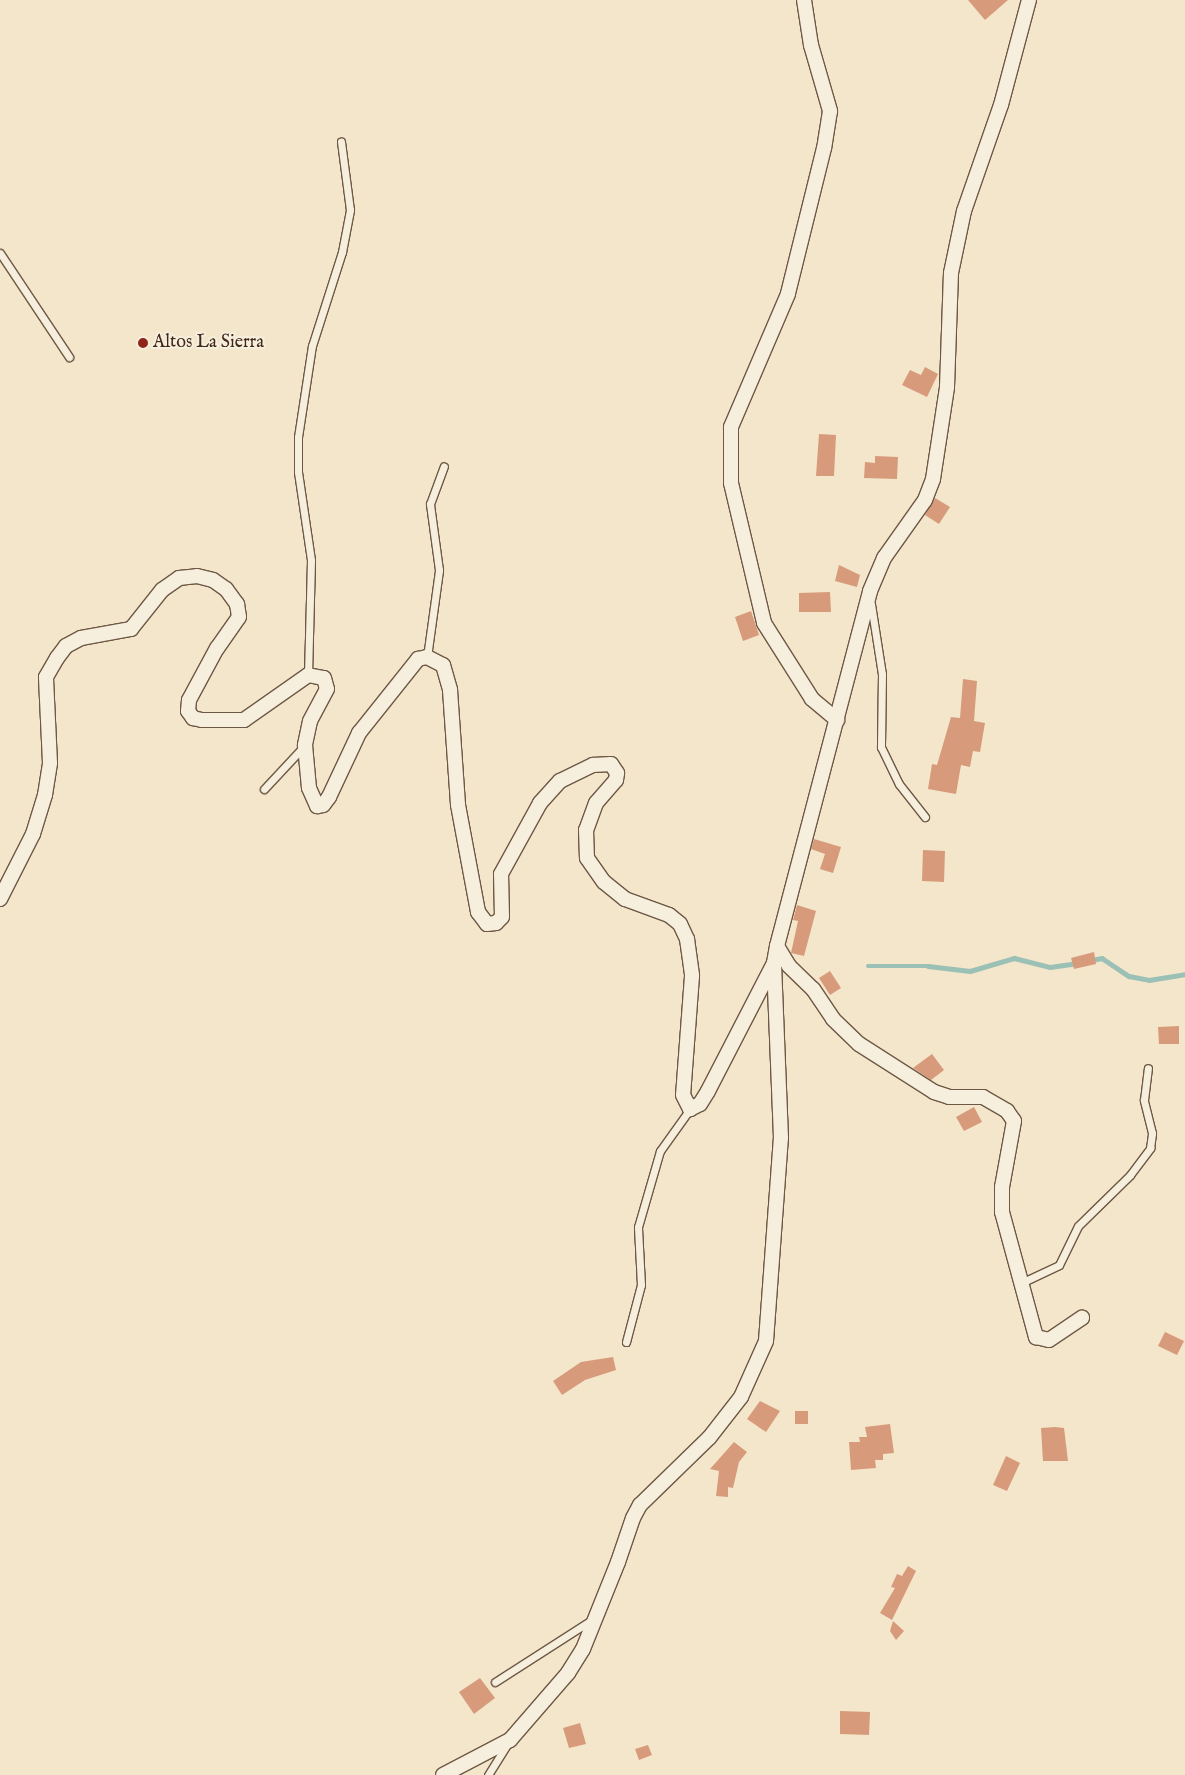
<!DOCTYPE html>
<html>
<head>
<meta charset="utf-8">
<style>
  body { margin:0 }
  #map { position:relative; width:1185px; height:1775px; overflow:hidden; background:#f3e6ca; font-family:"IM FELL English",serif }
  div>[style] { position:absolute }
  .stream>* { height:4.5px; margin:-2.25px; padding:0 2.25px; transform-origin:2.25px; border-radius:2.25px; background:#9bc0b6 }
  .building>* { inset:0; background:#d79b7c }
  .roads { filter:drop-shadow(1px 0 #6e5845) drop-shadow(-1px 0 #6e5845) drop-shadow(0 1px #6e5845) drop-shadow(0 -1px #6e5845) }
  .service>* { height:7px; margin:-3.5px; padding:0 3.5px; transform-origin:3.5px; border-radius:3.5px; background:#f7efdd }
  .minor>* { height:14px; margin:-7px; padding:0 7px; transform-origin:7px; border-radius:7px; background:#f7efdd }
  .dots>* { width:14px; height:14px; translate:-50% -50%; box-sizing:border-box; border:2px solid #f7efdd; border-radius:50% }
  span { translate:-50% -50%; white-space:nowrap; text-align:center; line-height:1.15; -webkit-text-stroke:4px #f7efdd; paint-order:stroke }
  .poi-label { font-size:18px; color:#412819 }
  .left { translate:0 -50%; text-align:left }
</style>
</head>
<body>
<div id="map">
  <div class="stream">
    <div style="left:1091px;top:960px;width:11px;rotate:-10deg"></div>
    <div style="left:1102px;top:958px;width:32px;rotate:34deg"></div>
    <div style="left:1129px;top:976px;width:20px;rotate:11deg"></div>
    <div style="left:1149px;top:980px;width:36px;rotate:-9deg"></div>
    <div style="left:868px;top:966px;width:60px"></div>
    <div style="left:928px;top:966px;width:42px;rotate:6.8deg"></div>
    <div style="left:970px;top:971px;width:46px;rotate:-16.5deg"></div>
    <div style="left:1014px;top:958px;width:37px;rotate:14deg"></div>
    <div style="left:1050px;top:967px;width:28px;rotate:-8deg"></div>
  </div>
  <div class="building">
    <div style="clip-path:polygon(968px 0,1008px 0,985px 20px)"></div>
    <div style="clip-path:polygon(925px 367px,938px 374px,927px 397px,902px 385px,910px 370px,921px 375px)"></div>
    <div style="clip-path:polygon(819px 434px,836px 435px,834px 476px,816px 476px)"></div>
    <div style="clip-path:polygon(875px 456px,898px 457px,897px 479px,864px 478px,865px 462px,875px 463px)"></div>
    <div style="clip-path:polygon(935px 498px,950px 507px,939px 524px,925px 515px)"></div>
    <div style="clip-path:polygon(839px 565px,860px 575px,857px 587px,835px 581px)"></div>
    <div style="clip-path:polygon(830px 592px,831px 612px,799px 612px,799px 593px)"></div>
    <div style="clip-path:polygon(751px 611px,759px 635px,743px 641px,735px 617px)"></div>
    <div style="clip-path:polygon(963px 679px,977px 681px,974px 721px,985px 723px,980px 752px,973px 751px,970px 767px,961px 765px,956px 794px,928px 789px,932px 764px,937px 765px,951px 717px,960px 718px)"></div>
    <div style="clip-path:polygon(814px 839px,841px 847px,833px 873px,820px 869px,825px 854px,811px 849px)"></div>
    <div style="clip-path:polygon(923px 850px,945px 851px,944px 882px,922px 881px)"></div>
    <div style="clip-path:polygon(797px 905px,816px 911px,804px 956px,791px 953px,798px 921px,793px 920px)"></div>
    <div style="clip-path:polygon(1094px 952px,1096px 964px,1074px 969px,1071px 958px)"></div>
    <div style="clip-path:polygon(830px 971px,841px 988px,830px 995px,819px 978px)"></div>
    <div style="clip-path:polygon(1179px 1026px,1179px 1044px,1159px 1044px,1158px 1027px)"></div>
    <div style="clip-path:polygon(932px 1054px,944px 1070px,931px 1080px,913px 1068px)"></div>
    <div style="clip-path:polygon(974px 1107px,982px 1122px,964px 1131px,956px 1117px)"></div>
    <div style="clip-path:polygon(1165px 1332px,1184px 1341px,1177px 1355px,1158px 1346px)"></div>
    <div style="clip-path:polygon(613px 1357px,616px 1370px,585px 1380px,562px 1395px,553px 1381px,581px 1362px)"></div>
    <div style="clip-path:polygon(760px 1401px,780px 1411px,766px 1432px,747px 1419px)"></div>
    <div style="clip-path:polygon(795px 1411px,808px 1411px,808px 1424px,795px 1424px)"></div>
    <div style="clip-path:polygon(890px 1424px,894px 1453px,883px 1454px,883px 1460px,875px 1460px,876px 1468px,851px 1470px,849px 1442px,860px 1442px,859px 1437px,867px 1437px,865px 1427px)"></div>
    <div style="clip-path:polygon(1055px 1427px,1064px 1428px,1068px 1461px,1043px 1461px,1041px 1428px)"></div>
    <div style="clip-path:polygon(734px 1442px,747px 1452px,739px 1462px,733px 1488px,728px 1487px,728px 1497px,716px 1496px,719px 1471px,710px 1469px)"></div>
    <div style="clip-path:polygon(1006px 1456px,1020px 1463px,1007px 1491px,993px 1485px)"></div>
    <div style="clip-path:polygon(908px 1566px,916px 1571px,892px 1620px,880px 1613px,895px 1588px,891px 1587px,897px 1574px,902px 1576px)"></div>
    <div style="clip-path:polygon(893px 1621px,904px 1631px,896px 1640px,890px 1631px)"></div>
    <div style="clip-path:polygon(480px 1678px,495px 1698px,474px 1714px,459px 1692px)"></div>
    <div style="clip-path:polygon(840px 1711px,870px 1712px,869px 1735px,840px 1734px)"></div>
    <div style="clip-path:polygon(580px 1723px,586px 1744px,569px 1748px,563px 1728px)"></div>
    <div style="clip-path:polygon(648px 1745px,652px 1755px,639px 1760px,635px 1749px)"></div>
  </div>
  <div class="roads">
    <div class="service">
      <div style="left:0;top:253px;width:125px;rotate:56.4deg"></div>
      <div style="left:871px;top:604px;width:71px;rotate:81.1deg"></div>
      <div style="left:882px;top:674px;width:73px;rotate:90.8deg"></div>
      <div style="left:881px;top:747px;width:41px;rotate:64.1deg"></div>
      <div style="left:899px;top:784px;width:42px;rotate:51.8deg"></div>
      <div style="left:427px;top:657px;width:88px;rotate:-82.1deg"></div>
      <div style="left:439px;top:570px;width:67px;rotate:-97.8deg"></div>
      <div style="left:430px;top:504px;width:40px;rotate:-69.8deg"></div>
      <div style="left:308px;top:675px;width:115px;rotate:-88.5deg"></div>
      <div style="left:311px;top:560px;width:89px;rotate:-98.4deg"></div>
      <div style="left:298px;top:472px;width:35px;rotate:-90deg"></div>
      <div style="left:298px;top:437px;width:92px;rotate:-81.3deg"></div>
      <div style="left:312px;top:346px;width:99px;rotate:-72.3deg"></div>
      <div style="left:342px;top:252px;width:43px;rotate:-79.2deg"></div>
      <div style="left:350px;top:210px;width:69px;rotate:-97.5deg"></div>
      <div style="left:264px;top:789px;width:60px;rotate:-47deg"></div>
      <div style="left:1021px;top:1283px;width:42px;rotate:-25.3deg"></div>
      <div style="left:1059px;top:1265px;width:43px;rotate:-64deg"></div>
      <div style="left:1078px;top:1226px;width:73px;rotate:-44.4deg"></div>
      <div style="left:1130px;top:1175px;width:34px;rotate:-53deg"></div>
      <div style="left:1150px;top:1148px;width:15px;rotate:-82deg"></div>
      <div style="left:1152px;top:1133px;width:34px;rotate:-104deg"></div>
      <div style="left:1144px;top:1100px;width:32px;rotate:-83deg"></div>
      <div style="left:626px;top:1342px;width:59px;rotate:-75.3deg"></div>
      <div style="left:641px;top:1285px;width:58px;rotate:-93deg"></div>
      <div style="left:638px;top:1227px;width:79px;rotate:-73.9deg"></div>
      <div style="left:660px;top:1151px;width:52px;rotate:-54.5deg"></div>
      <div style="left:495px;top:1682px;width:117px;rotate:-32.7deg"></div>
      <div style="left:488px;top:1775px;width:36px;rotate:-58deg"></div>
    </div>
    <div class="minor">
      <div style="left:804px;top:0;width:46px;rotate:81.2deg"></div>
      <div style="left:811px;top:45px;width:69px;rotate:73.9deg"></div>
      <div style="left:830px;top:111px;width:37px;rotate:99deg"></div>
      <div style="left:824px;top:148px;width:150px;rotate:103.9deg"></div>
      <div style="left:788px;top:294px;width:145px;rotate:113.2deg"></div>
      <div style="left:731px;top:427px;width:56px;rotate:90deg"></div>
      <div style="left:731px;top:483px;width:144px;rotate:76.7deg"></div>
      <div style="left:764px;top:623px;width:90px;rotate:57.7deg"></div>
      <div style="left:812px;top:699px;width:33px;rotate:40deg"></div>
      <div style="left:0;top:899px;width:73px;rotate:-63.1deg"></div>
      <div style="left:33px;top:834px;width:41px;rotate:-72.9deg"></div>
      <div style="left:45px;top:795px;width:32px;rotate:-81deg"></div>
      <div style="left:50px;top:763px;width:86px;rotate:-92.7deg"></div>
      <div style="left:46px;top:677px;width:22px;rotate:-60deg"></div>
      <div style="left:57px;top:658px;width:15px;rotate:-53deg"></div>
      <div style="left:66px;top:646px;width:17px;rotate:-28deg"></div>
      <div style="left:81px;top:638px;width:51px;rotate:-10.2deg"></div>
      <div style="left:131px;top:629px;width:50px;rotate:-51.5deg"></div>
      <div style="left:162px;top:590px;width:21px;rotate:-35deg"></div>
      <div style="left:179px;top:578px;width:18px;rotate:-6deg"></div>
      <div style="left:197px;top:576px;width:16px;rotate:14deg"></div>
      <div style="left:213px;top:580px;width:16px;rotate:35deg"></div>
      <div style="left:226px;top:589px;width:19px;rotate:54deg"></div>
      <div style="left:237px;top:604px;width:13px;rotate:81deg"></div>
      <div style="left:239px;top:617px;width:38px;rotate:125deg"></div>
      <div style="left:217px;top:648px;width:59px;rotate:118.3deg"></div>
      <div style="left:189px;top:700px;width:11px;rotate:95deg"></div>
      <div style="left:188px;top:711px;width:9px;rotate:54deg"></div>
      <div style="left:193px;top:718px;width:9px;rotate:13deg"></div>
      <div style="left:202px;top:720px;width:42px"></div>
      <div style="left:244px;top:720px;width:78px;rotate:-35.1deg"></div>
      <div style="left:308px;top:675px;width:16px;rotate:11deg"></div>
      <div style="left:324px;top:678px;width:11px;rotate:75deg"></div>
      <div style="left:327px;top:689px;width:36px;rotate:118deg"></div>
      <div style="left:310px;top:721px;width:25px;rotate:102deg"></div>
      <div style="left:305px;top:745px;width:43px;rotate:84.7deg"></div>
      <div style="left:309px;top:788px;width:20px;rotate:66deg"></div>
      <div style="left:317px;top:806px;width:6px;rotate:-9deg"></div>
      <div style="left:323px;top:805px;width:10px;rotate:-53deg"></div>
      <div style="left:329px;top:797px;width:71px;rotate:-64.9deg"></div>
      <div style="left:359px;top:733px;width:95px;rotate:-51.4deg"></div>
      <div style="left:418px;top:659px;width:9px;rotate:-13deg"></div>
      <div style="left:427px;top:657px;width:18px;rotate:27deg"></div>
      <div style="left:443px;top:665px;width:26px;rotate:74deg"></div>
      <div style="left:450px;top:690px;width:115px;rotate:86deg"></div>
      <div style="left:458px;top:805px;width:109px;rotate:79.4deg"></div>
      <div style="left:478px;top:912px;width:15px;rotate:53deg"></div>
      <div style="left:487px;top:924px;width:9px;rotate:-6deg"></div>
      <div style="left:496px;top:923px;width:8px;rotate:-45deg"></div>
      <div style="left:502px;top:917px;width:43px;rotate:-91.3deg"></div>
      <div style="left:501px;top:874px;width:81px;rotate:-61.2deg"></div>
      <div style="left:540px;top:803px;width:30px;rotate:-48deg"></div>
      <div style="left:560px;top:781px;width:37px;rotate:-26deg"></div>
      <div style="left:593px;top:765px;width:18px;rotate:-3deg"></div>
      <div style="left:611px;top:764px;width:11px;rotate:56deg"></div>
      <div style="left:617px;top:773px;width:7px;rotate:98deg"></div>
      <div style="left:616px;top:780px;width:30px;rotate:131deg"></div>
      <div style="left:596px;top:803px;width:29px;rotate:110deg"></div>
      <div style="left:586px;top:830px;width:28px;rotate:88deg"></div>
      <div style="left:587px;top:858px;width:29px;rotate:55deg"></div>
      <div style="left:604px;top:882px;width:27px;rotate:39deg"></div>
      <div style="left:625px;top:899px;width:47px;rotate:20deg"></div>
      <div style="left:669px;top:915px;width:14px;rotate:39deg"></div>
      <div style="left:680px;top:924px;width:17px;rotate:65deg"></div>
      <div style="left:687px;top:939px;width:37px;rotate:82deg"></div>
      <div style="left:692px;top:976px;width:119px;rotate:94.3deg"></div>
      <div style="left:683px;top:1095px;width:16px;rotate:63deg"></div>
      <div style="left:690px;top:1109px;width:11px;rotate:-27deg"></div>
      <div style="left:700px;top:1104px;width:15px;rotate:-58deg"></div>
      <div style="left:708px;top:1091px;width:144px;rotate:-62.7deg"></div>
      <div style="left:777px;top:946px;width:23px;rotate:59deg"></div>
      <div style="left:789px;top:966px;width:33px;rotate:44deg"></div>
      <div style="left:813px;top:989px;width:36px;rotate:56deg"></div>
      <div style="left:833px;top:1019px;width:36px;rotate:44deg"></div>
      <div style="left:859px;top:1044px;width:89px;rotate:32.6deg"></div>
      <div style="left:934px;top:1092px;width:16px;rotate:18deg"></div>
      <div style="left:949px;top:1097px;width:34px"></div>
      <div style="left:983px;top:1097px;width:28px;rotate:30deg"></div>
      <div style="left:1007px;top:1111px;width:12px;rotate:55deg"></div>
      <div style="left:1014px;top:1121px;width:67px;rotate:100.3deg"></div>
      <div style="left:1002px;top:1187px;width:25px;rotate:90deg"></div>
      <div style="left:1002px;top:1212px;width:130px;rotate:74.8deg"></div>
      <div style="left:1036px;top:1337px;width:13px;rotate:13deg"></div>
      <div style="left:1049px;top:1340px;width:40px;rotate:-34deg"></div>
      <div style="left:443px;top:1775px;width:76px;rotate:-27.6deg"></div>
      <div style="left:510px;top:1740px;width:89px;rotate:-49.1deg"></div>
      <div style="left:568px;top:1673px;width:28px;rotate:-58deg"></div>
      <div style="left:583px;top:1649px;width:94px;rotate:-68.1deg"></div>
      <div style="left:618px;top:1562px;width:46px;rotate:-71.2deg"></div>
      <div style="left:633px;top:1518px;width:15px;rotate:-62deg"></div>
      <div style="left:640px;top:1505px;width:96px;rotate:-44.2deg"></div>
      <div style="left:709px;top:1438px;width:52px;rotate:-52deg"></div>
      <div style="left:741px;top:1397px;width:61px;rotate:-65.9deg"></div>
      <div style="left:766px;top:1341px;width:204px;rotate:-85.8deg"></div>
      <div style="left:781px;top:1138px;width:175px;rotate:-92.3deg"></div>
      <div style="left:774px;top:963px;width:17px;rotate:-80deg"></div>
      <div style="left:777px;top:946px;width:367px;rotate:-75.3deg"></div>
      <div style="left:870px;top:591px;width:36px;rotate:-67deg"></div>
      <div style="left:884px;top:558px;width:71px;rotate:-54.7deg"></div>
      <div style="left:925px;top:500px;width:22px;rotate:-69deg"></div>
      <div style="left:933px;top:479px;width:93px;rotate:-81.3deg"></div>
      <div style="left:947px;top:387px;width:114px;rotate:-88deg"></div>
      <div style="left:951px;top:273px;width:63px;rotate:-78.2deg"></div>
      <div style="left:964px;top:211px;width:112px;rotate:-70.8deg"></div>
      <div style="left:1001px;top:105px;width:109px;rotate:-75.1deg"></div>
    </div>
  </div>
  <div class="dots">
    <div style="left:143px;top:343px;background:#8f2418"></div>
  </div>
  <div class="poi-label">
    <span class="left" style="left:153px;top:343px">Altos La Sierra</span>
  </div>
</div>
</body>
</html>
